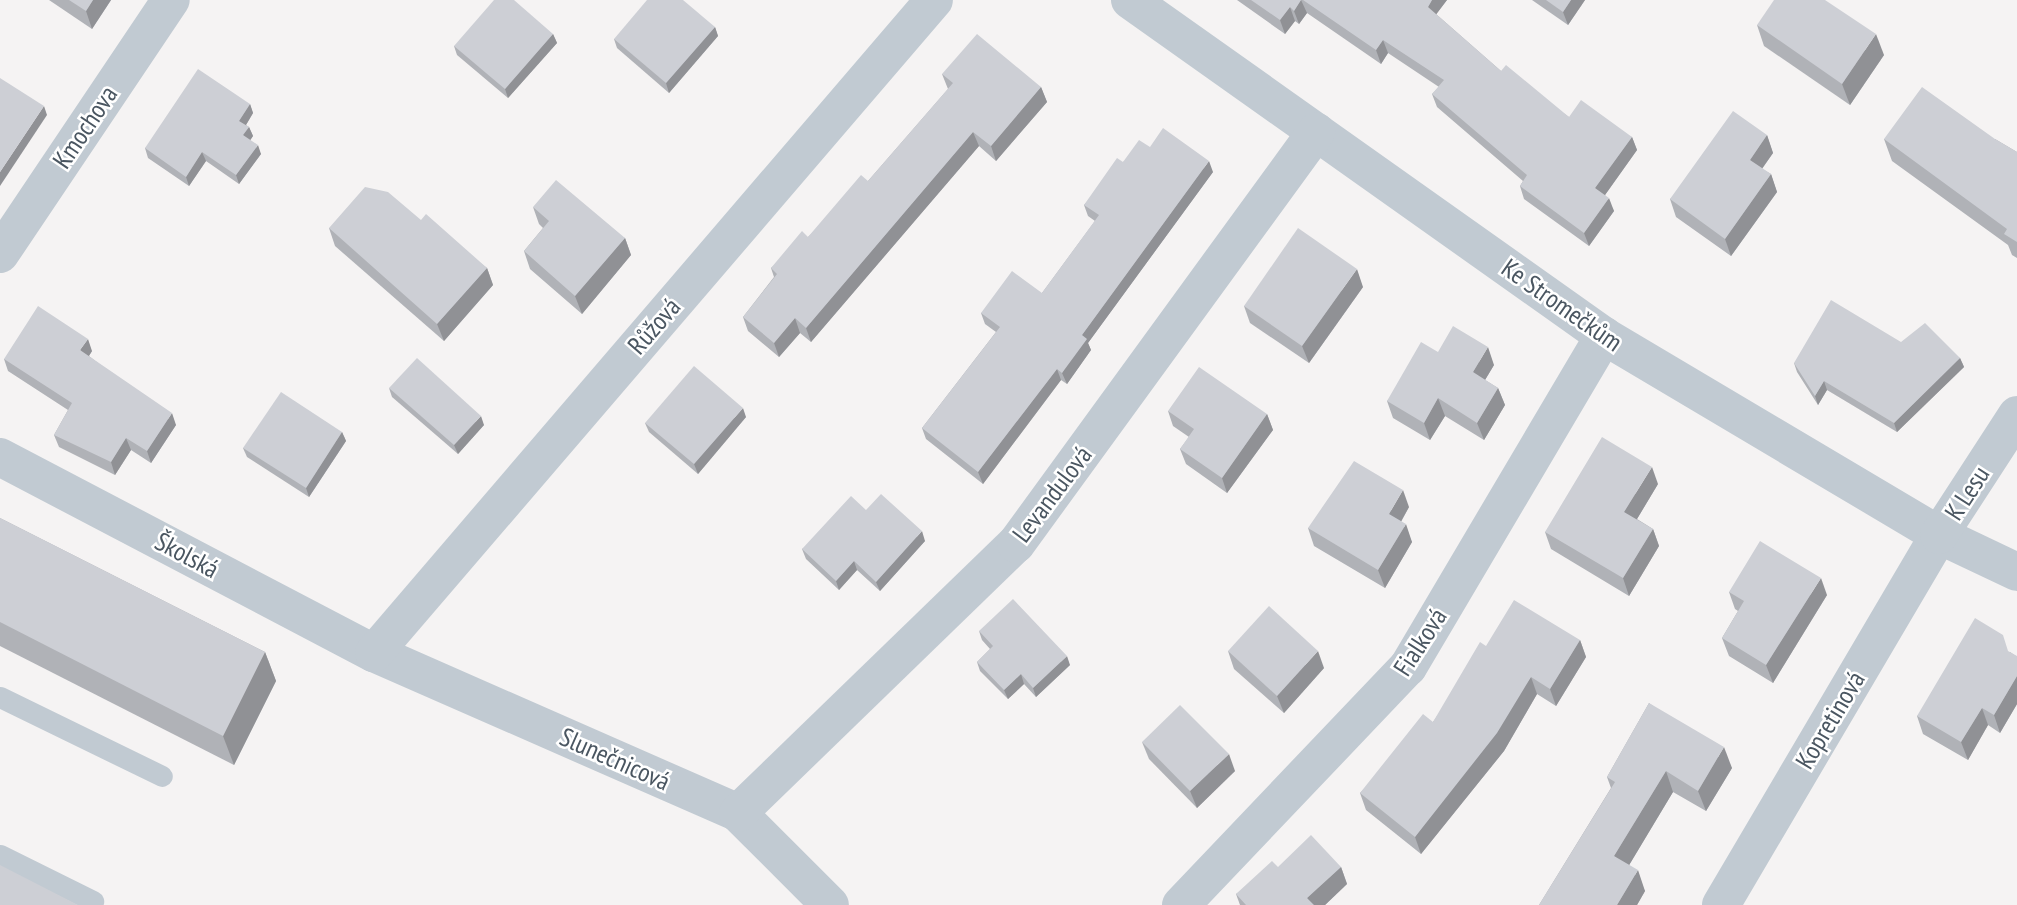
<!DOCTYPE html>
<html>
<head>
<meta charset="utf-8">
<style>
  body { margin:0 }
  #map { position:relative; width:2017px; height:905px; overflow:hidden; background:#f5f3f3; font-family:"PT Sans Narrow",sans-serif }
  div>[style] { position:absolute }
  .service>* { height:21px; margin:-10.5px; padding:0 10.5px; transform-origin:10.5px; border-radius:10.5px; background:#c1cad2 }
  .minor>* { height:38px; margin:-19px; padding:0 19px; transform-origin:19px; border-radius:19px; background:#c1cad2 }
  .wall>* { inset:0; background:#b0b2b7 }
  .shaded-wall>* { inset:0; background:#909195 }
  .building>* { inset:0; background:#cdcfd5 }
  span { translate:-50% -50%; white-space:nowrap; text-align:center; line-height:1.15; -webkit-text-stroke:5px #fff; paint-order:stroke }
  .street-label { font-size:26px; color:#4a5661 }
</style>
</head>
<body>
<div id="map">
  <div class="service">
    <div style="left:0;top:697px;width:180px;rotate:26deg"></div>
    <div style="left:0;top:855px;width:104px;rotate:26.3deg"></div>
  </div>
  <div class="minor">
    <div style="left:1130px;top:0;width:581px;rotate:35.33deg"></div>
    <div style="left:1604px;top:336px;width:390px;rotate:30.7deg"></div>
    <div style="left:1939px;top:535px;width:86px;rotate:25.4deg"></div>
    <div style="left:0;top:254px;width:306px;rotate:-56.1deg"></div>
    <div style="left:0;top:457px;width:422px;rotate:27.7deg"></div>
    <div style="left:374px;top:653px;width:398px;rotate:23.7deg"></div>
    <div style="left:738px;top:813px;width:130px;rotate:45deg"></div>
    <div style="left:374px;top:653px;width:860px;rotate:-49.38deg"></div>
    <div style="left:738px;top:813px;width:387px;rotate:-44.1deg"></div>
    <div style="left:1016px;top:544px;width:510px;rotate:-53.94deg"></div>
    <div style="left:1181px;top:905px;width:329px;rotate:-46.4deg"></div>
    <div style="left:1408px;top:667px;width:385px;rotate:-59.4deg"></div>
    <div style="left:1721px;top:905px;width:429px;rotate:-59.5deg"></div>
    <div style="left:1939px;top:535px;width:143px;rotate:-57deg"></div>
  </div>
  <div class="wall">
    <div style="clip-path:polygon(49px 0,111px 0,92px 29px)"></div>
    <div style="clip-path:polygon(1237px 0,1447px 0,1436px 14px,1501px 71px,1569px 117px,1632px 137px,1637px 150px,1605px 195px,1614px 211px,1589px 246px,1524px 199px,1520px 186px,1523px 181px,1437px 107px,1432px 94px,1439px 87px,1388px 53px,1381px 64px,1307px 13px,1299px 24px,1295px 21px,1285px 34px)"></div>
    <div style="clip-path:polygon(1532px 0,1585px 0,1568px 25px)"></div>
    <div style="clip-path:polygon(1757px 25px,1884px 55px,1850px 105px,1764px 46px)"></div>
    <div style="clip-path:polygon(715px 27px,718px 36px,669px 93px,617px 48px,614px 39px)"></div>
    <div style="clip-path:polygon(553px 34px,557px 43px,508px 98px,457px 55px,454px 46px)"></div>
    <div style="clip-path:polygon(942px 74px,1041px 87px,1047px 102px,996px 161px,979px 146px,811px 342px,800px 333px,779px 357px,748px 331px,743px 317px,774px 277px,771px 268px,808px 237px,868px 181px,948px 89px)"></div>
    <div style="clip-path:polygon(250px 104px,253px 113px,246px 125px,249px 127px,253px 136px,250px 140px,261px 154px,239px 184px,206px 161px,189px 186px,148px 158px,145px 148px)"></div>
    <div style="clip-path:polygon(1767px 135px,1773px 153px,1762px 169px,1771px 174px,1777px 192px,1731px 256px,1676px 217px,1670px 199px)"></div>
    <div style="clip-path:polygon(1884px 139px,1995px 139px,2017px 152px,2017px 258px,2012px 255px,2008px 245px,1892px 161px)"></div>
    <div style="clip-path:polygon(1150px 147px,1213px 172px,1088px 343px,1091px 350px,1067px 384px,1061px 380px,983px 484px,926px 439px,922px 428px,996px 332px,985px 324px,981px 313px,1042px 293px,1095px 221px,1088px 216px,1084px 205px,1123px 162px)"></div>
    <div style="clip-path:polygon(533px 207px,625px 238px,631px 255px,582px 314px,530px 269px,524px 251px,543px 228px,539px 224px)"></div>
    <div style="clip-path:polygon(421px 220px,487px 268px,493px 285px,444px 341px,335px 246px,329px 228px)"></div>
    <div style="clip-path:polygon(1363px 287px,1309px 363px,1250px 323px,1244px 306px)"></div>
    <div style="clip-path:polygon(1901px 342px,1960px 358px,1964px 367px,1897px 432px,1827px 390px,1818px 405px,1797px 372px,1794px 363px)"></div>
    <div style="clip-path:polygon(92px 351px,89px 356px,176px 425px,151px 463px,131px 450px,115px 475px,59px 447px,54px 435px,68px 410px,8px 371px,4px 359px)"></div>
    <div style="clip-path:polygon(1438px 352px,1494px 365px,1485px 380px,1498px 388px,1505px 405px,1484px 440px,1445px 416px,1430px 440px,1393px 418px,1387px 401px)"></div>
    <div style="clip-path:polygon(389px 388px,484px 425px,458px 454px,392px 397px)"></div>
    <div style="clip-path:polygon(1168px 411px,1267px 414px,1273px 430px,1227px 493px,1186px 464px,1180px 449px,1189px 437px,1173px 426px)"></div>
    <div style="clip-path:polygon(746px 417px,698px 474px,649px 432px,645px 423px)"></div>
    <div style="clip-path:polygon(342px 432px,346px 441px,309px 497px,247px 457px,243px 448px)"></div>
    <div style="clip-path:polygon(1658px 484px,1637px 519px,1653px 529px,1659px 546px,1629px 596px,1551px 549px,1545px 532px)"></div>
    <div style="clip-path:polygon(1409px 507px,1401px 522px,1412px 542px,1385px 588px,1314px 546px,1308px 528px)"></div>
    <div style="clip-path:polygon(866px 510px,925px 541px,880px 591px,857px 570px,839px 590px,806px 559px,802px 549px)"></div>
    <div style="clip-path:polygon(0 518px,265px 652px,276px 681px,234px 765px,0 646px)"></div>
    <div style="clip-path:polygon(1729px 592px,1827px 595px,1773px 683px,1729px 656px,1722px 638px,1738px 611px,1735px 609px)"></div>
    <div style="clip-path:polygon(979px 631px,1070px 665px,1036px 697px,1024px 684px,1008px 699px,980px 671px,977px 662px,990px 649px,982px 640px)"></div>
    <div style="clip-path:polygon(1580px 640px,1586px 657px,1556px 706px,1537px 694px,1504px 751px,1421px 854px,1366px 810px,1360px 793px,1433px 722px,1486px 646px)"></div>
    <div style="clip-path:polygon(1228px 651px,1324px 668px,1284px 713px,1234px 669px)"></div>
    <div style="clip-path:polygon(2010px 652px,2017px 657px,2017px 704px,2000px 733px,1988px 725px,1968px 760px,1923px 734px,1917px 716px)"></div>
    <div style="clip-path:polygon(1649px 703px,1732px 768px,1706px 811px,1673px 792px,1629px 865px,1645px 891px,1637px 905px,1539px 905px,1611px 788px,1607px 777px)"></div>
    <div style="clip-path:polygon(1142px 742px,1235px 771px,1197px 808px,1149px 759px)"></div>
    <div style="clip-path:polygon(1278px 867px,1341px 867px,1347px 884px,1325px 905px,1240px 905px,1236px 894px)"></div>
  </div>
  <div class="shaded-wall">
    <div style="clip-path:polygon(93px 0,111px 0,92px 29px,86px 11px)"></div>
    <div style="clip-path:polygon(1301px 0,1307px 13px,1299px 24px,1294px 11px)"></div>
    <div style="clip-path:polygon(1432px 0,1447px 0,1432px 20px,1428px 7px)"></div>
    <div style="clip-path:polygon(1571px 0,1585px 0,1568px 25px,1563px 12px)"></div>
    <div style="clip-path:polygon(1290px 7px,1295px 21px,1285px 34px,1280px 20px)"></div>
    <div style="clip-path:polygon(715px 27px,718px 36px,669px 93px,666px 83px)"></div>
    <div style="clip-path:polygon(553px 34px,557px 43px,508px 98px,505px 89px)"></div>
    <div style="clip-path:polygon(1876px 34px,1884px 55px,1850px 105px,1842px 84px)"></div>
    <div style="clip-path:polygon(1383px 40px,1388px 53px,1381px 64px,1376px 50px)"></div>
    <div style="clip-path:polygon(1041px 87px,1047px 102px,996px 161px,991px 146px)"></div>
    <div style="clip-path:polygon(250px 104px,253px 113px,243px 130px,239px 121px)"></div>
    <div style="clip-path:polygon(44px 106px,47px 115px,0 186px,0 172px)"></div>
    <div style="clip-path:polygon(249px 127px,253px 136px,247px 145px,243px 135px)"></div>
    <div style="clip-path:polygon(973px 132px,979px 146px,811px 342px,806px 328px)"></div>
    <div style="clip-path:polygon(1767px 135px,1773px 153px,1756px 177px,1750px 160px)"></div>
    <div style="clip-path:polygon(1632px 137px,1637px 150px,1600px 202px,1595px 188px)"></div>
    <div style="clip-path:polygon(258px 145px,261px 154px,239px 184px,236px 175px)"></div>
    <div style="clip-path:polygon(202px 152px,206px 161px,189px 186px,186px 177px)"></div>
    <div style="clip-path:polygon(1209px 161px,1213px 172px,1088px 343px,1091px 350px,1067px 384px,1062px 373px,1082px 335px)"></div>
    <div style="clip-path:polygon(1771px 174px,1777px 192px,1731px 256px,1725px 239px)"></div>
    <div style="clip-path:polygon(1609px 198px,1614px 211px,1589px 246px,1584px 233px)"></div>
    <div style="clip-path:polygon(625px 238px,631px 255px,582px 314px,575px 296px)"></div>
    <div style="clip-path:polygon(487px 268px,493px 285px,444px 341px,437px 324px)"></div>
    <div style="clip-path:polygon(1357px 269px,1363px 287px,1309px 363px,1302px 346px)"></div>
    <div style="clip-path:polygon(795px 318px,800px 333px,779px 357px,774px 343px)"></div>
    <div style="clip-path:polygon(88px 339px,92px 351px,85px 362px,80px 350px)"></div>
    <div style="clip-path:polygon(1488px 347px,1494px 365px,1479px 390px,1473px 372px)"></div>
    <div style="clip-path:polygon(1960px 358px,1964px 367px,1897px 432px,1894px 423px)"></div>
    <div style="clip-path:polygon(1057px 369px,1061px 380px,983px 484px,978px 472px)"></div>
    <div style="clip-path:polygon(1824px 381px,1827px 390px,1818px 405px,1815px 396px)"></div>
    <div style="clip-path:polygon(1498px 388px,1505px 405px,1484px 440px,1477px 423px)"></div>
    <div style="clip-path:polygon(1438px 398px,1445px 416px,1430px 440px,1424px 423px)"></div>
    <div style="clip-path:polygon(743px 408px,746px 417px,698px 474px,694px 464px)"></div>
    <div style="clip-path:polygon(172px 413px,176px 425px,151px 463px,147px 451px)"></div>
    <div style="clip-path:polygon(1267px 414px,1273px 430px,1227px 493px,1222px 478px)"></div>
    <div style="clip-path:polygon(481px 416px,484px 425px,458px 454px,454px 445px)"></div>
    <div style="clip-path:polygon(342px 432px,346px 441px,309px 497px,306px 488px)"></div>
    <div style="clip-path:polygon(126px 438px,131px 450px,115px 475px,111px 462px)"></div>
    <div style="clip-path:polygon(1652px 467px,1658px 484px,1631px 529px,1624px 512px)"></div>
    <div style="clip-path:polygon(1403px 490px,1409px 507px,1395px 532px,1389px 514px)"></div>
    <div style="clip-path:polygon(1406px 524px,1412px 542px,1385px 588px,1378px 570px)"></div>
    <div style="clip-path:polygon(1653px 529px,1659px 546px,1629px 596px,1623px 578px)"></div>
    <div style="clip-path:polygon(922px 531px,925px 541px,880px 591px,876px 582px)"></div>
    <div style="clip-path:polygon(854px 561px,857px 570px,839px 590px,836px 581px)"></div>
    <div style="clip-path:polygon(1821px 578px,1827px 595px,1773px 683px,1766px 665px)"></div>
    <div style="clip-path:polygon(1580px 640px,1586px 657px,1556px 706px,1550px 689px)"></div>
    <div style="clip-path:polygon(1318px 651px,1324px 668px,1284px 713px,1277px 696px)"></div>
    <div style="clip-path:polygon(265px 652px,276px 681px,234px 765px,223px 736px)"></div>
    <div style="clip-path:polygon(1067px 656px,1070px 665px,1036px 697px,1033px 688px)"></div>
    <div style="clip-path:polygon(1021px 674px,1024px 684px,1008px 699px,1004px 690px)"></div>
    <div style="clip-path:polygon(2017px 676px,2017px 704px,2000px 733px,1994px 715px)"></div>
    <div style="clip-path:polygon(1531px 677px,1537px 694px,1504px 751px,1421px 854px,1415px 837px)"></div>
    <div style="clip-path:polygon(1982px 708px,1988px 725px,1968px 760px,1961px 742px)"></div>
    <div style="clip-path:polygon(1724px 747px,1732px 768px,1706px 811px,1698px 791px)"></div>
    <div style="clip-path:polygon(1229px 754px,1235px 771px,1197px 808px,1190px 791px)"></div>
    <div style="clip-path:polygon(1666px 771px,1673px 792px,1622px 877px,1614px 856px)"></div>
    <div style="clip-path:polygon(1341px 867px,1347px 884px,1325px 905px,1310px 905px,1307px 898px)"></div>
    <div style="clip-path:polygon(1638px 870px,1645px 891px,1637px 905px,1617px 905px)"></div>
  </div>
  <div class="building">
    <div style="clip-path:polygon(69px 0,93px 0,86px 11px)"></div>
    <div style="clip-path:polygon(494px 0,514px 0,553px 34px,505px 89px,454px 46px)"></div>
    <div style="clip-path:polygon(647px 0,683px 0,715px 27px,666px 83px,614px 39px)"></div>
    <div style="clip-path:polygon(1251px 0,1301px 0,1294px 11px,1290px 7px,1280px 20px)"></div>
    <div style="clip-path:polygon(1303px 0,1432px 0,1428px 7px,1501px 71px,1506px 65px,1569px 117px,1581px 100px,1632px 137px,1595px 188px,1609px 198px,1584px 233px,1520px 186px,1527px 175px,1432px 94px,1444px 80px,1383px 40px,1376px 50px)"></div>
    <div style="clip-path:polygon(1546px 0,1571px 0,1563px 12px)"></div>
    <div style="clip-path:polygon(1774px 0,1825px 0,1876px 34px,1842px 84px,1757px 25px)"></div>
    <div style="clip-path:polygon(977px 34px,1041px 87px,991px 146px,973px 132px,806px 328px,795px 318px,774px 343px,743px 317px,777px 274px,771px 268px,802px 231px,808px 237px,861px 175px,868px 181px,953px 83px,942px 74px)"></div>
    <div style="clip-path:polygon(198px 69px,250px 104px,239px 121px,249px 127px,243px 135px,258px 145px,236px 175px,202px 152px,186px 177px,145px 148px)"></div>
    <div style="clip-path:polygon(0 78px,44px 106px,0 172px)"></div>
    <div style="clip-path:polygon(1922px 87px,1995px 139px,2017px 152px,2017px 242px,2004px 234px,2007px 229px,1884px 139px)"></div>
    <div style="clip-path:polygon(1733px 111px,1767px 135px,1750px 160px,1771px 174px,1725px 239px,1670px 199px)"></div>
    <div style="clip-path:polygon(1163px 128px,1209px 161px,1082px 335px,1087px 339px,1062px 373px,1057px 369px,978px 472px,922px 428px,1000px 327px,981px 313px,1012px 271px,1042px 293px,1099px 215px,1084px 205px,1117px 158px,1123px 162px,1139px 140px,1150px 147px)"></div>
    <div style="clip-path:polygon(556px 180px,625px 238px,575px 296px,524px 251px,549px 221px,533px 207px)"></div>
    <div style="clip-path:polygon(365px 187px,388px 192px,421px 220px,426px 214px,487px 268px,437px 324px,329px 228px)"></div>
    <div style="clip-path:polygon(1298px 228px,1357px 269px,1302px 346px,1244px 306px)"></div>
    <div style="clip-path:polygon(1831px 300px,1901px 342px,1925px 323px,1960px 358px,1894px 423px,1824px 381px,1815px 396px,1794px 363px)"></div>
    <div style="clip-path:polygon(38px 306px,88px 339px,80px 350px,172px 413px,147px 451px,126px 438px,111px 462px,54px 435px,72px 403px,4px 359px)"></div>
    <div style="clip-path:polygon(1453px 326px,1488px 347px,1473px 372px,1498px 388px,1477px 423px,1438px 398px,1424px 423px,1387px 401px,1421px 342px,1438px 352px)"></div>
    <div style="clip-path:polygon(417px 358px,481px 416px,454px 445px,389px 388px)"></div>
    <div style="clip-path:polygon(694px 366px,743px 408px,694px 464px,645px 423px)"></div>
    <div style="clip-path:polygon(1199px 367px,1267px 414px,1222px 478px,1180px 449px,1194px 429px,1168px 411px)"></div>
    <div style="clip-path:polygon(281px 392px,342px 432px,306px 488px,243px 448px)"></div>
    <div style="clip-path:polygon(1602px 437px,1652px 467px,1624px 512px,1653px 529px,1623px 578px,1545px 532px)"></div>
    <div style="clip-path:polygon(1354px 461px,1403px 490px,1389px 514px,1406px 524px,1378px 570px,1308px 528px)"></div>
    <div style="clip-path:polygon(881px 494px,922px 531px,876px 582px,854px 561px,836px 581px,802px 549px,851px 496px,866px 510px)"></div>
    <div style="clip-path:polygon(0 518px,265px 652px,223px 736px,0 622px)"></div>
    <div style="clip-path:polygon(1760px 541px,1821px 578px,1766px 665px,1722px 638px,1744px 601px,1729px 592px)"></div>
    <div style="clip-path:polygon(1013px 599px,1067px 656px,1033px 688px,1021px 674px,1004px 690px,977px 662px,993px 646px,979px 631px)"></div>
    <div style="clip-path:polygon(1514px 600px,1580px 640px,1550px 689px,1531px 677px,1497px 733px,1415px 837px,1360px 793px,1423px 714px,1433px 722px,1480px 642px,1486px 646px)"></div>
    <div style="clip-path:polygon(1269px 606px,1318px 651px,1277px 696px,1228px 651px)"></div>
    <div style="clip-path:polygon(1975px 618px,2003px 635px,2008px 651px,2017px 656px,2017px 676px,1994px 715px,1982px 708px,1961px 742px,1917px 716px)"></div>
    <div style="clip-path:polygon(1649px 703px,1724px 747px,1698px 791px,1666px 771px,1614px 856px,1638px 870px,1617px 905px,1539px 905px,1615px 782px,1607px 777px)"></div>
    <div style="clip-path:polygon(1180px 705px,1229px 754px,1190px 791px,1142px 742px)"></div>
    <div style="clip-path:polygon(1311px 835px,1341px 867px,1307px 898px,1314px 905px,1246px 905px,1236px 894px,1272px 861px,1278px 867px)"></div>
    <div style="clip-path:polygon(0 865px,78px 905px,0 905px)"></div>
  </div>
  <div class="street-label">
    <span style="left:85px;top:127px;rotate:-56deg">Kmochova</span>
    <span style="left:1562px;top:305px;rotate:35deg">Ke Stromečkům</span>
    <span style="left:654px;top:326px;rotate:-49deg">Růžová</span>
    <span style="left:1967px;top:493px;rotate:-57deg">K Lesu</span>
    <span style="left:1052px;top:494px;rotate:-53deg">Levandulová</span>
    <span style="left:187px;top:555px;rotate:28deg">Školská</span>
    <span style="left:1420px;top:642px;rotate:-57deg">Fialková</span>
    <span style="left:1830px;top:720px;rotate:-59deg">Kopretinová</span>
    <span style="left:615px;top:759px;rotate:24deg">Slunečnicová</span>
  </div>
</div>
</body>
</html>
